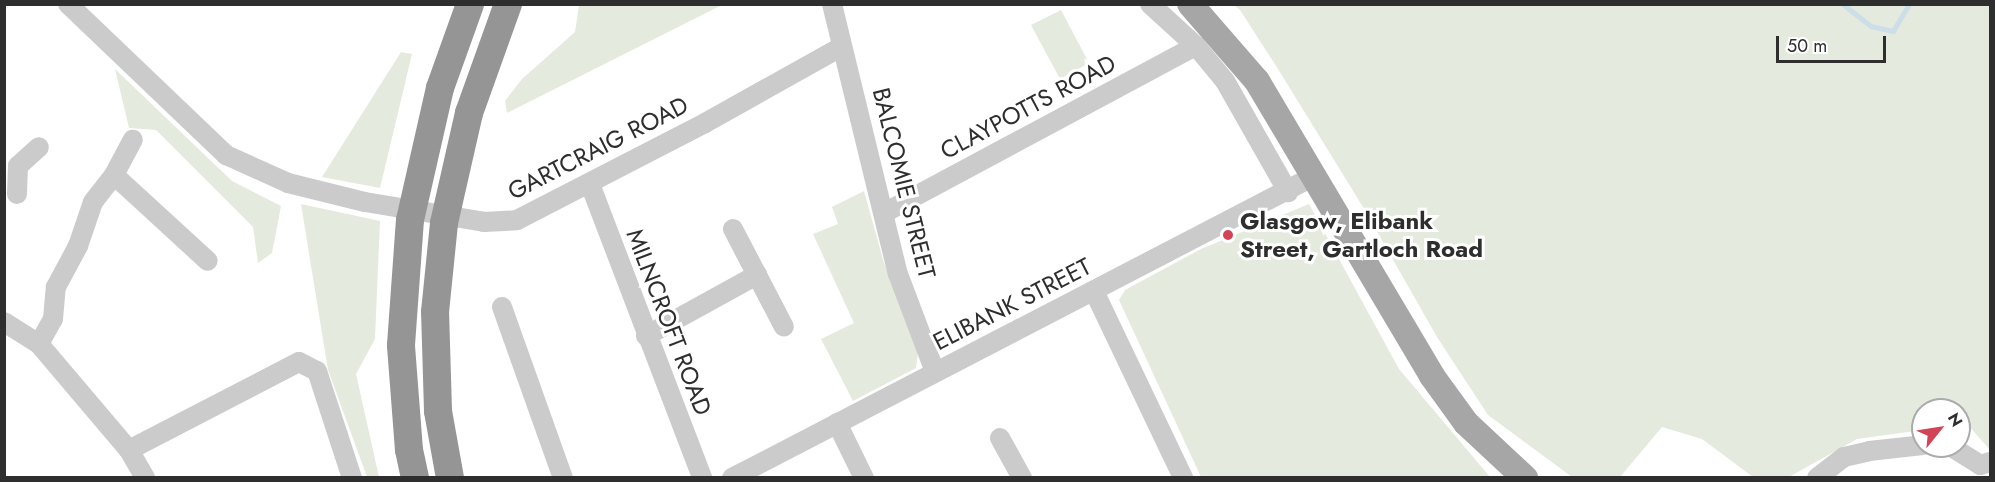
<!DOCTYPE html>
<html>
<head>
<meta charset="utf-8">
<style>
  body { margin:0 }
  #map { position:relative; width:1995px; height:482px; overflow:hidden; background:#fff; font-family:Jost,sans-serif }
  div>[style] { position:absolute }
  .green>* { inset:0; background:#e5eade }
  .stream>* { height:4.5px; margin:-2.25px; padding:0 2.25px; transform-origin:2.25px; border-radius:2.25px; background:#ccdee8 }
  .minor>* { height:20px; margin:-10px; padding:0 10px; transform-origin:10px; border-radius:10px; background:#cbcbcb }
  .major>* { height:26px; margin:-13px; padding:0 13px; transform-origin:13px; border-radius:13px; background:#a6a6a6 }
  .highway>* { height:28px; margin:-14px; padding:0 14px; transform-origin:14px; border-radius:14px; background:#959595 }
  .dots>* { width:16px; height:16px; translate:-50% -50%; box-sizing:border-box; border:3px solid #fff; border-radius:50% }
  span { translate:-50% -50%; white-space:nowrap; text-align:center; line-height:1.15; -webkit-text-stroke:6px #fff; paint-order:stroke }
  .street-label { font-size:24px; color:#2e2e2e }
  .poi-label { font-size:24px; color:#2e2e2e; font-weight:700 }
  .left { translate:0 -50%; text-align:left }
  .frame { position:absolute; inset:0; border:6px solid #2e2e2e; pointer-events:none }
  .north { position:absolute; left:1911px; top:398px; width:60px; height:60px; box-sizing:border-box; background:#fff; border:2px solid #ababab; border-radius:50%; rotate:60deg; font-size:16px; font-weight:700; line-height:24px; text-align:center; color:#2e2e2e }
  .north::after { content:''; display:block; margin:auto; width:21px; height:27px; background:#d14457; clip-path:polygon(50% 0,100% 100%,50% 72%,0 100%) }
  .scale { position:absolute; left:1776px; top:36px; width:110px; height:27px; box-sizing:border-box; border:3px solid #2e2e2e; border-top:0; padding-left:8px; font-size:18px; line-height:21px; white-space:nowrap; color:#2e2e2e; -webkit-text-stroke:4px #fff; paint-order:stroke }
</style>
</head>
<body>
<div id="map">
  <div class="green">
    <div style="clip-path:polygon(579px 5px,579px 4px,722px 5px,507px 113px,505px 101px,522px 79px,575px 32px)"></div>
    <div style="clip-path:polygon(1234px 5px,1990px 5px,1990px 450px,1968px 425px,1959px 426px,1959px 410px,1923px 410px,1923px 430px,1857px 439px,1789px 477px,1753px 477px,1702px 439px,1662px 427px,1620px 477px,1572px 477px,1488px 415px,1437px 337px,1363px 207px,1278px 69px,1240px 10px)"></div>
    <div style="clip-path:polygon(1061px 10px,1089px 63px,1060px 79px,1031px 25px)"></div>
    <div style="clip-path:polygon(401px 52px,412px 54px,380px 188px,322px 177px)"></div>
    <div style="clip-path:polygon(115px 69px,232px 181px,281px 206px,272px 253px,258px 263px,253px 227px,156px 130px,129px 128px)"></div>
    <div style="clip-path:polygon(864px 191px,884px 263px,919px 345px,916px 368px,853px 401px,821px 339px,854px 323px,813px 234px,838px 224px,832px 207px)"></div>
    <div style="clip-path:polygon(301px 204px,380px 221px,375px 339px,356px 374px,379px 477px,367px 477px,328px 370px)"></div>
    <div style="clip-path:polygon(1309px 204px,1399px 369px,1490px 477px,1201px 477px,1119px 300px,1125px 290px,1201px 249px)"></div>
  </div>
  <div class="stream">
    <div style="left:1843px;top:4px;width:36px;rotate:38deg"></div>
    <div style="left:1871px;top:26px;width:23px;rotate:13deg"></div>
    <div style="left:1893px;top:31px;width:31px;rotate:-59deg"></div>
  </div>
  <div class="minor">
    <div style="left:68px;top:4px;width:219px;rotate:43.7deg"></div>
    <div style="left:226px;top:155px;width:68px;rotate:24.3deg"></div>
    <div style="left:288px;top:183px;width:79px;rotate:13.9deg"></div>
    <div style="left:365px;top:202px;width:121px;rotate:9.5deg"></div>
    <div style="left:484px;top:222px;width:33px;rotate:-3deg"></div>
    <div style="left:517px;top:220px;width:212px;rotate:-27.3deg"></div>
    <div style="left:705px;top:123px;width:156px;rotate:-29.2deg"></div>
    <div style="left:832px;top:4px;width:278px;rotate:76.3deg"></div>
    <div style="left:898px;top:274px;width:105px;rotate:69.3deg"></div>
    <div style="left:1150px;top:4px;width:62px;rotate:42.4deg"></div>
    <div style="left:1196px;top:46px;width:45px;rotate:50.4deg"></div>
    <div style="left:1225px;top:81px;width:128px;rotate:60.4deg"></div>
    <div style="left:114px;top:175px;width:127px;rotate:42.5deg"></div>
    <div style="left:590px;top:184px;width:315px;rotate:69.1deg"></div>
    <div style="left:17px;top:194px;width:28px;rotate:-88deg"></div>
    <div style="left:18px;top:166px;width:28px;rotate:-42deg"></div>
    <div style="left:884px;top:213px;width:354px;rotate:-28.2deg"></div>
    <div style="left:733px;top:229px;width:110px;rotate:62.5deg"></div>
    <div style="left:1094px;top:291px;width:207px;rotate:64.5deg"></div>
    <div style="left:502px;top:307px;width:182px;rotate:70.4deg"></div>
    <div style="left:4px;top:322px;width:41px;rotate:32.2deg"></div>
    <div style="left:39px;top:344px;width:139px;rotate:49.7deg"></div>
    <div style="left:129px;top:450px;width:32px;rotate:60deg"></div>
    <div style="left:646px;top:336px;width:127px;rotate:-28.8deg"></div>
    <div style="left:39px;top:344px;width:29px;rotate:-61deg"></div>
    <div style="left:53px;top:319px;width:32px;rotate:-85deg"></div>
    <div style="left:56px;top:287px;width:47px;rotate:-61.8deg"></div>
    <div style="left:78px;top:246px;width:46px;rotate:-71.2deg"></div>
    <div style="left:93px;top:202px;width:34px;rotate:-52deg"></div>
    <div style="left:114px;top:175px;width:40px;rotate:-62deg"></div>
    <div style="left:837px;top:423px;width:61px;rotate:63.9deg"></div>
    <div style="left:1000px;top:438px;width:46px;rotate:61.2deg"></div>
    <div style="left:1950px;top:446px;width:36px;rotate:32deg"></div>
    <div style="left:1980px;top:465px;width:10px;rotate:-17deg"></div>
    <div style="left:129px;top:450px;width:191px;rotate:-27.4deg"></div>
    <div style="left:299px;top:362px;width:20px;rotate:27deg"></div>
    <div style="left:317px;top:371px;width:113px;rotate:71.9deg"></div>
    <div style="left:732px;top:478px;width:656px;rotate:-27.42deg"></div>
    <div style="left:1817px;top:478px;width:34px;rotate:-38deg"></div>
    <div style="left:1844px;top:457px;width:26px;rotate:-13deg"></div>
    <div style="left:1869px;top:451px;width:54px;rotate:-6.3deg"></div>
  </div>
  <div class="major">
    <div style="left:1190px;top:4px;width:102px;rotate:49deg"></div>
    <div style="left:1257px;top:81px;width:343px;rotate:59.3deg"></div>
    <div style="left:1432px;top:376px;width:58px;rotate:54.1deg"></div>
    <div style="left:1466px;top:423px;width:81px;rotate:43deg"></div>
  </div>
  <div class="highway">
    <div style="left:415px;top:478px;width:29px;rotate:-102deg"></div>
    <div style="left:409px;top:450px;width:105px;rotate:-94.4deg"></div>
    <div style="left:401px;top:345px;width:125px;rotate:-85.9deg"></div>
    <div style="left:410px;top:220px;width:135px;rotate:-77.2deg"></div>
    <div style="left:440px;top:88px;width:89px;rotate:-70.3deg"></div>
    <div style="left:450px;top:478px;width:68px;rotate:-100.2deg"></div>
    <div style="left:438px;top:411px;width:99px;rotate:-91.7deg"></div>
    <div style="left:435px;top:312px;width:89px;rotate:-84.2deg"></div>
    <div style="left:444px;top:223px;width:113px;rotate:-77.2deg"></div>
    <div style="left:469px;top:113px;width:116px;rotate:-70.3deg"></div>
  </div>
  <div class="dots">
    <div style="left:1228px;top:235px;background:#d14457"></div>
  </div>
  <div class="street-label">
    <span style="left:1028px;top:107px;rotate:-28deg">CLAYPOTTS ROAD</span>
    <span style="left:598px;top:148px;rotate:-27deg">GARTCRAIG ROAD</span>
    <span style="left:904px;top:183px;rotate:76deg">BALCOMIE STREET</span>
    <span style="left:1012px;top:304px;rotate:-27deg">ELIBANK STREET</span>
    <span style="left:669px;top:322px;rotate:69deg">MILNCROFT ROAD</span>
  </div>
  <div class="poi-label">
    <span class="left" style="left:1240px;top:235px">Glasgow, Elibank<br>Street, Gartloch Road</span>
  </div>
  <div class="frame"></div>
  <div class="north">N</div>
  <div class="scale">50 m</div>
</div>
</body>
</html>
